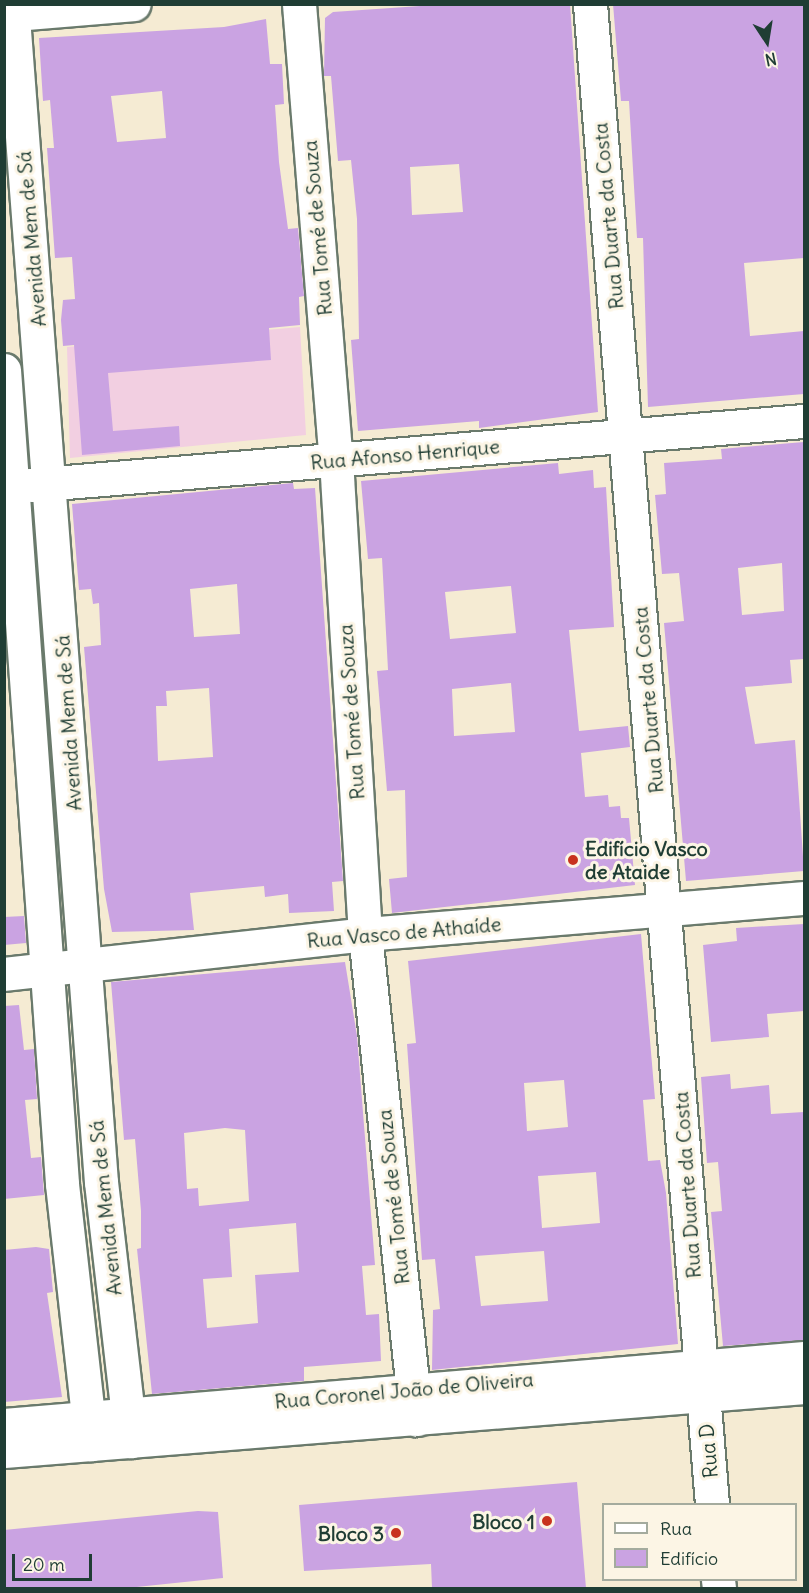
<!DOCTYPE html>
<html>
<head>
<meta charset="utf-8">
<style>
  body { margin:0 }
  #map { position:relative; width:809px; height:1593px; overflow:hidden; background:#f5ebd3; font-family:Delius,sans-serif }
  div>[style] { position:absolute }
  .built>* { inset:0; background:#f2cfe1 }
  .building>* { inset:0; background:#caa3e2 }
  .roads { filter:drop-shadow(2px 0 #6a7a6c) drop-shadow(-2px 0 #6a7a6c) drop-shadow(0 2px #6a7a6c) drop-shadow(0 -2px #6a7a6c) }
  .minor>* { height:33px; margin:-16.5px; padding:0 16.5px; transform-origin:16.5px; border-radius:16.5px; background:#fff }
  .dots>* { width:16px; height:16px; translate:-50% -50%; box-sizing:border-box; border:3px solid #fcf5e5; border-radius:50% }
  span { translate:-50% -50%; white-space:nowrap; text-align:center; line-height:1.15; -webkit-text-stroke:6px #fcf5e5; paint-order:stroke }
  .street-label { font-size:20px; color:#1f3d34 }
  .poi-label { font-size:20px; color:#1f3d34; font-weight:700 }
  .left { translate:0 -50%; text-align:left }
  .right { translate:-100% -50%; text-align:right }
  .frame { position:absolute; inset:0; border:6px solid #1f3d34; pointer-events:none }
  .legend { position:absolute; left:602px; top:1503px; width:195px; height:78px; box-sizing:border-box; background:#fcf5e5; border:2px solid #a4ab9e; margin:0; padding:8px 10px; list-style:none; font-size:18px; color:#1f3d34 }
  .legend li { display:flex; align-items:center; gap:12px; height:30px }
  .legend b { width:30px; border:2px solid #a4ab9e }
  .north { position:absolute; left:737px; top:12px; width:60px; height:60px; -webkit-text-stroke:4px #fcf5e5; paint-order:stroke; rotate:168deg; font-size:16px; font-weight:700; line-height:24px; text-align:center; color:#1f3d34 }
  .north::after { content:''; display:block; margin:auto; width:21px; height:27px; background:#1f3d34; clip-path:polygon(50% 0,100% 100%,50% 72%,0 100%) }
  .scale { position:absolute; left:12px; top:1554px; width:80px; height:27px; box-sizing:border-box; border:3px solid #1f3d34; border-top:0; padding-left:8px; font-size:18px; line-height:21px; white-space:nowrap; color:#1f3d34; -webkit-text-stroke:4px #fcf5e5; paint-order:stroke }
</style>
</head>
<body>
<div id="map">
  <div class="built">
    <div style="clip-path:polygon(300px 327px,306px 435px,70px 458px,67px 347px)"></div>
  </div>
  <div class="building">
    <div style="clip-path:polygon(evenodd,449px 4px,570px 4px,598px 412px,479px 428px,479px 421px,358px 431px,351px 340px,359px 339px,357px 219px,351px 160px,338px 161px,331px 76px,324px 76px,325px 18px,333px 12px,449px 4px,459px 164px,463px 212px,412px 215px,410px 167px,459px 164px)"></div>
    <div style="clip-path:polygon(613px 4px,804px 4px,804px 258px,744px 263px,750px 336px,804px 331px,804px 394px,648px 407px,643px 238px,637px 238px,629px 101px,621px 101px)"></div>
    <div style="clip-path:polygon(evenodd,266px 19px,270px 64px,282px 64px,284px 104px,275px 105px,279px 162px,288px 229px,298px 228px,304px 296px,299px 297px,300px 325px,269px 328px,271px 360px,108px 373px,113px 431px,179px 426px,180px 446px,82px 455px,74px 345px,63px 346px,61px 320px,63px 300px,75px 299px,72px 257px,55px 258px,47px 148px,54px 148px,50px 100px,43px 101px,39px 38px,224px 27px,266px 19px,162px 91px,166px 138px,117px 142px,111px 96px,162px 91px)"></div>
    <div style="clip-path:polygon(evenodd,804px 442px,804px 659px,790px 660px,792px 683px,745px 687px,755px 744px,795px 740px,804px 871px,686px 881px,664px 623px,684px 621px,679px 573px,662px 574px,655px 495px,666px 494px,664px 463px,722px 459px,721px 449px,804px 442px,782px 563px,784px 611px,742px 615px,738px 568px,782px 563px)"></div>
    <div style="clip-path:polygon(evenodd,558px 463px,559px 474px,593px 470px,594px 488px,606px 487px,614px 627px,569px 630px,579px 731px,628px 726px,630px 747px,581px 753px,585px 797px,608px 795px,609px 807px,620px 806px,621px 818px,629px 818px,635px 885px,392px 913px,389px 879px,407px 877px,405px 790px,387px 791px,377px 671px,388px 670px,382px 558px,368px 559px,361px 481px,558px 463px,511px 586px,516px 633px,450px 639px,445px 592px,511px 586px,558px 463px,511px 683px,515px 732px,454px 736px,452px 689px,511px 683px)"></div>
    <div style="clip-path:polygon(evenodd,293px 483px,294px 489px,315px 488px,343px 881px,332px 882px,334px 911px,289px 913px,288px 894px,265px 897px,264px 886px,190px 893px,194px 930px,112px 932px,104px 889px,84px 647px,101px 645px,99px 603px,93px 604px,91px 589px,79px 590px,72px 504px,293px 483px,237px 584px,240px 634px,194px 637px,190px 589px,237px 584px,293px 483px,209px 688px,213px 757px,158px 761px,156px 706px,167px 706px,166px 691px,209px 688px)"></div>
    <div style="clip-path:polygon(24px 916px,26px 943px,4px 945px,4px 917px)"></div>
    <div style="clip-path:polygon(804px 924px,804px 1011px,767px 1014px,769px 1037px,711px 1042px,703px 945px,737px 941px,736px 928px)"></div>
    <div style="clip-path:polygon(evenodd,641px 934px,655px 1099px,643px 1100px,648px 1161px,660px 1160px,666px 1193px,678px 1344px,432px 1370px,433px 1310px,440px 1309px,435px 1259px,422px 1260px,407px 1044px,416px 1043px,408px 961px,641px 934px,564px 1080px,568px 1127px,527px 1131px,524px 1083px,564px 1080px,641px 934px,596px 1172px,600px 1223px,542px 1228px,538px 1176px,596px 1172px,641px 934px,544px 1251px,548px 1301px,481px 1306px,475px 1256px,544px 1251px)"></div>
    <div style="clip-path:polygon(evenodd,345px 962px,357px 1036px,375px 1265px,362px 1266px,366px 1315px,379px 1314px,381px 1361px,304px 1367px,304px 1381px,152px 1394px,137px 1249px,141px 1248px,141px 1211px,135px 1139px,124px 1140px,111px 982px,345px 962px,225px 1128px,245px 1130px,249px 1201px,199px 1206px,198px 1188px,187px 1189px,184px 1133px,225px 1128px,345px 962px,296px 1223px,299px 1272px,255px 1275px,258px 1323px,207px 1328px,203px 1279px,232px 1277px,229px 1229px,296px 1223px)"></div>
    <div style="clip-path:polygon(19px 1005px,24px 1050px,34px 1049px,37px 1099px,25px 1100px,31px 1158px,41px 1157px,44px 1195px,4px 1199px,4px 1006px)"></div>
    <div style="clip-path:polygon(730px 1074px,731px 1089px,769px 1085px,771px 1114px,804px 1112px,804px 1340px,723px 1346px,711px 1212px,722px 1211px,718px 1162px,707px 1163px,701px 1077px)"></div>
    <div style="clip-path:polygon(36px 1247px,49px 1249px,53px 1292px,47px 1293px,62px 1397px,4px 1402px,4px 1250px)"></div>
    <div style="clip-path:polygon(577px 1482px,586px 1588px,432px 1588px,431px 1564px,304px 1571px,299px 1505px)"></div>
    <div style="clip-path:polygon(198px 1511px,218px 1512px,223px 1578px,127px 1588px,4px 1588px,4px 1530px)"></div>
  </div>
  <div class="roads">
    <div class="minor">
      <div style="left:12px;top:4px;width:1181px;rotate:85.68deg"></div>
      <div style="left:101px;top:1182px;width:261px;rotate:83.4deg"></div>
      <div style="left:299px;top:4px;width:457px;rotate:85.4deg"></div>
      <div style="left:336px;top:460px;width:475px;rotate:86.5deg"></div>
      <div style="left:365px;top:934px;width:488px;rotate:84deg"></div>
      <div style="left:590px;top:4px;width:1505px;rotate:85.35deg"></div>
      <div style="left:4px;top:15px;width:130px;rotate:-4.8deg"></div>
      <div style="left:4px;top:370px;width:816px;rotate:85.92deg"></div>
      <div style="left:62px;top:1184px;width:262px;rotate:83.6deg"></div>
      <div style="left:30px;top:485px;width:777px;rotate:-4.73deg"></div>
      <div style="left:4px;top:974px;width:363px;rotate:-6.3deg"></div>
      <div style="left:365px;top:934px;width:440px;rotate:-4.7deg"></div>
      <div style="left:4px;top:1425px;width:803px;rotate:-4.79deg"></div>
      <div style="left:4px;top:1451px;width:803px;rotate:-4.57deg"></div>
      <div style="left:718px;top:1580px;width:8px;rotate:83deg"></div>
    </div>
  </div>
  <div class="dots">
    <div style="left:573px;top:860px;background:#c8321e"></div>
    <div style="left:547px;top:1521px;background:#c8321e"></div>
    <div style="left:396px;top:1533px;background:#c8321e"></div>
  </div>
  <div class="street-label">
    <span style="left:608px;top:216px;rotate:-95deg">Rua Duarte da Costa</span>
    <span style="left:317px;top:228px;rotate:-95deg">Rua Tomé de Souza</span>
    <span style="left:31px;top:239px;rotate:-95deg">Avenida Mem de Sá</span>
    <span style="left:405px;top:454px;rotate:-5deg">Rua Afonso Henrique</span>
    <span style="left:648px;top:700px;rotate:-95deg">Rua Duarte da Costa</span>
    <span style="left:351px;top:712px;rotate:-94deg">Rua Tomé de Souza</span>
    <span style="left:68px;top:723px;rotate:-94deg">Avenida Mem de Sá</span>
    <span style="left:404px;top:932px;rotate:-5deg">Rua Vasco de Athaíde</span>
    <span style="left:687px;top:1185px;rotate:-94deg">Rua Duarte da Costa</span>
    <span style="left:393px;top:1197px;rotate:-96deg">Rua Tomé de Souza</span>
    <span style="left:105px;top:1208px;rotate:-96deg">Avenida Mem de Sá</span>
    <span style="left:404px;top:1390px;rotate:-5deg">Rua Coronel João de Oliveira</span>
    <span style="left:708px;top:1451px;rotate:-95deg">Rua D</span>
  </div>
  <div class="poi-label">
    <span class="left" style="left:585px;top:860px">Edifício Vasco<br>de Ataide</span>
    <span class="right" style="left:535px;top:1521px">Bloco 1</span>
    <span class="right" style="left:384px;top:1533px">Bloco 3</span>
  </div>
  <div class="frame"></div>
  <ul class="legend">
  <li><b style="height:8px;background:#fff"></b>Rua</li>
  <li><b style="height:16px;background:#caa3e2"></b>Edifício</li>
  </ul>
  <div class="north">N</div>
  <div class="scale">20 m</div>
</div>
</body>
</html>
